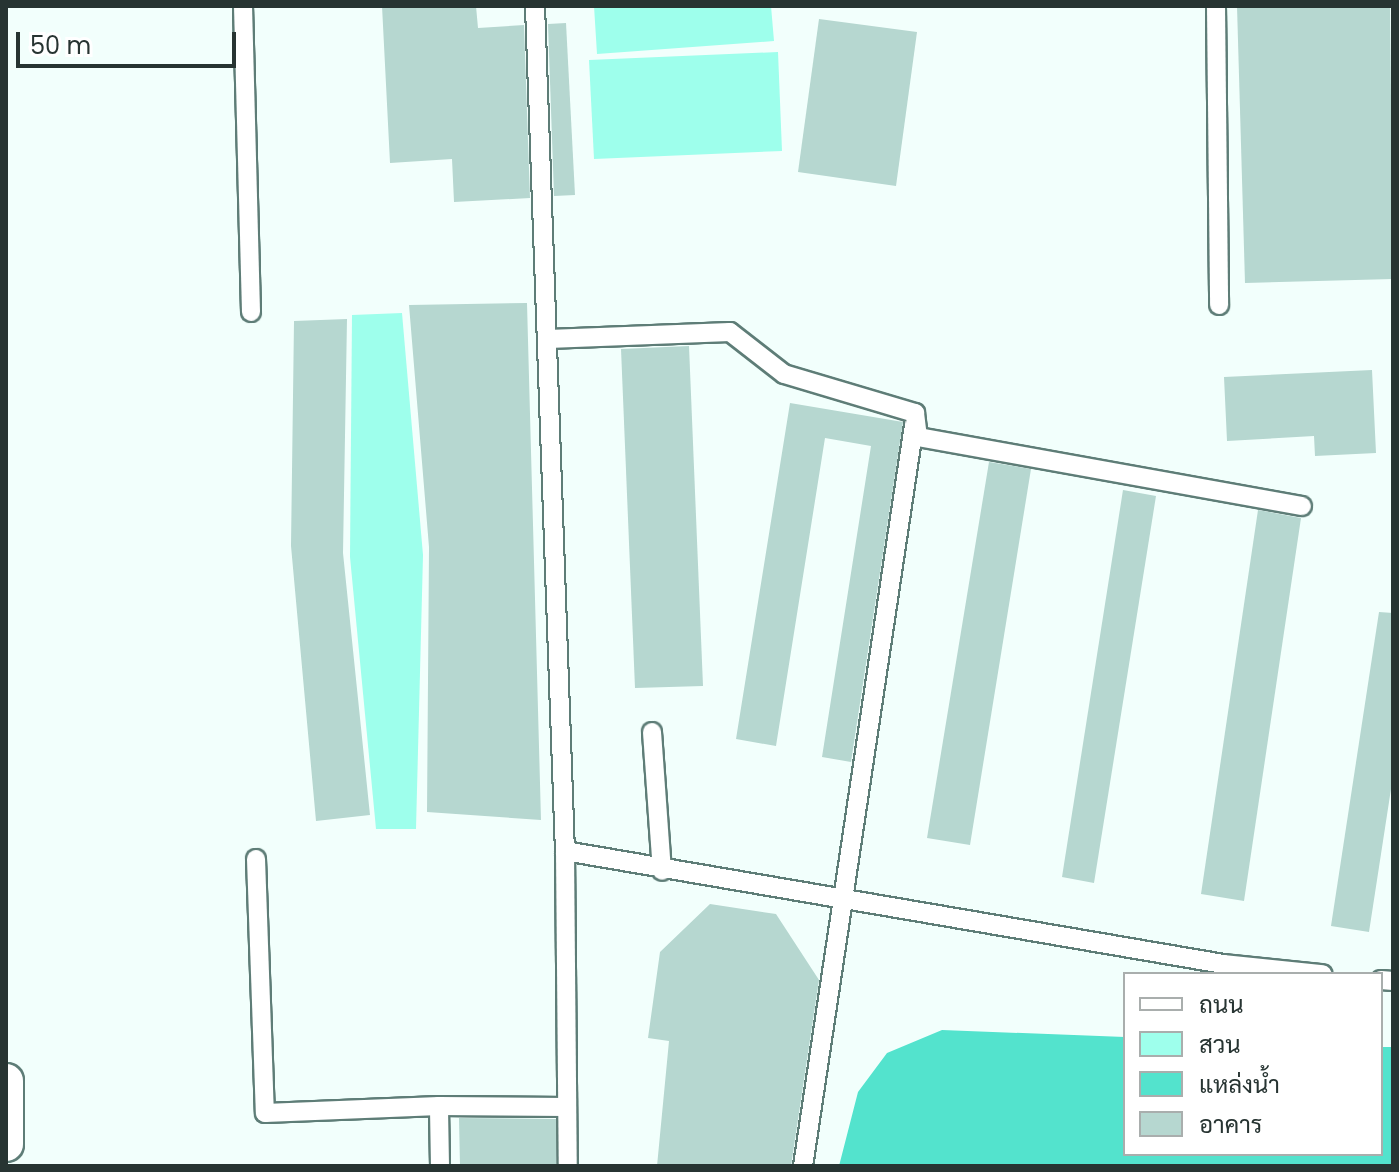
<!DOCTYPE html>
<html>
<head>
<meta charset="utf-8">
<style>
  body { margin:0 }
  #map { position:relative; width:1399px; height:1172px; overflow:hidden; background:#f2fffc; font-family:Poppins,Sarabun,sans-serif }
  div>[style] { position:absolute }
  .green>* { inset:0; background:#9effec }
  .water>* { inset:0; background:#53e3cd }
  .building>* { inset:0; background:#b6d7d0 }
  .roads { filter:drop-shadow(2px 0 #5e7d77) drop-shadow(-2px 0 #5e7d77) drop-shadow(0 2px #5e7d77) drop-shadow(0 -2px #5e7d77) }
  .lane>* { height:18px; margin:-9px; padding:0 9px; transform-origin:9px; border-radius:9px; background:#fff }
  .street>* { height:34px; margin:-17px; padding:0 17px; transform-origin:17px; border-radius:17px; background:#fff }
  span { translate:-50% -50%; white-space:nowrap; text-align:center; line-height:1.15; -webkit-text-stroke:7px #fff; paint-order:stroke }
  .frame { position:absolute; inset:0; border:8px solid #273432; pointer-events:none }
  .legend { position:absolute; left:1123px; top:972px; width:260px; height:184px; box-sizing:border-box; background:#fff; border:2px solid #a9aead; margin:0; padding:10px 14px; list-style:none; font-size:24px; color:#273432 }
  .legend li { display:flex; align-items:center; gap:16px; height:40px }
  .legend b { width:40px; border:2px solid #a9aead }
  .scale { position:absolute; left:16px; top:32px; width:220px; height:36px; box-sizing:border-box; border:4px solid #273432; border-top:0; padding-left:10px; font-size:24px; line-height:28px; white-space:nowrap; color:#273432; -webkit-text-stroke:6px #fff; paint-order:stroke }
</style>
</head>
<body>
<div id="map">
  <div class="green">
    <div style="clip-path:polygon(594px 6px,771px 6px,774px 41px,597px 54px)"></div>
    <div style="clip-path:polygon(778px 52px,782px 151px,594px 159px,589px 60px)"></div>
    <div style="clip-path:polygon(402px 313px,423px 555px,416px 829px,376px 829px,350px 557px,352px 315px)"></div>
  </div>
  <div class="water">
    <div style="clip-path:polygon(942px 1030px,1125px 1037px,1125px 1154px,1381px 1154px,1381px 1047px,1393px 1047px,1393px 1166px,839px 1166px,858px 1092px,887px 1053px)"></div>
  </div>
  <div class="building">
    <div style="clip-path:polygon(382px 6px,476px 6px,478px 28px,524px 25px,530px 198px,454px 202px,452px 159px,390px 163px)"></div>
    <div style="clip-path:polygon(1237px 6px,1390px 6px,1393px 279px,1245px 283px)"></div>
    <div style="clip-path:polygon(819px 19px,917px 32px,896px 186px,798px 172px)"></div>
    <div style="clip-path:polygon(566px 23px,575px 195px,554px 196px,548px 24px)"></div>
    <div style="clip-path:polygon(527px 303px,541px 820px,427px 812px,429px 547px,409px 305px)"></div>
    <div style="clip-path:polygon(347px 319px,343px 553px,370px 815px,316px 821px,291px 546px,294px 321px)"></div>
    <div style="clip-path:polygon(689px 346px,703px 686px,635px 688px,621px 349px)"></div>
    <div style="clip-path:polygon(1372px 370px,1376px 453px,1315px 456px,1314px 436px,1227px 441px,1224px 377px)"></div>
    <div style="clip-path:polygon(790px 403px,903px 422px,851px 762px,822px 757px,871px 446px,825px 438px,776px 746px,736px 739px)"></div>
    <div style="clip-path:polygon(989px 462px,1031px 469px,970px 845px,927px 838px)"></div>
    <div style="clip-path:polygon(1123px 490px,1156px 496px,1094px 883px,1062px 877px)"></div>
    <div style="clip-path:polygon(1258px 510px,1301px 518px,1244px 901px,1201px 894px)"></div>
    <div style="clip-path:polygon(1379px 612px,1393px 613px,1393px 776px,1369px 932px,1331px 926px)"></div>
    <div style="clip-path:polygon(710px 904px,776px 914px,819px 980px,791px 1166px,657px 1166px,669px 1041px,648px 1038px,660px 952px)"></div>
    <div style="clip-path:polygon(459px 1118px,556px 1119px,556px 1166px,460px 1166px)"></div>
  </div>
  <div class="roads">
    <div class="lane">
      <div style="left:243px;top:6px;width:306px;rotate:88.5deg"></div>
      <div style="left:535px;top:6px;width:846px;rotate:87.97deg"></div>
      <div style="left:565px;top:851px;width:668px;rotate:9.74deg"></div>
      <div style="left:1223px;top:964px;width:100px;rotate:5.8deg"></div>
      <div style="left:1216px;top:6px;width:299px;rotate:89.4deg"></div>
      <div style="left:548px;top:339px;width:182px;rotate:-2.2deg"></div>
      <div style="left:730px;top:332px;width:68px;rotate:37.9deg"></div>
      <div style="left:784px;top:374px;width:137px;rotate:16.6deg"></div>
      <div style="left:915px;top:413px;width:24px;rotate:83deg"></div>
      <div style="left:918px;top:437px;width:390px;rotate:10.2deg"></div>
      <div style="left:652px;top:732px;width:139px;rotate:85.9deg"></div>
      <div style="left:565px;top:851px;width:315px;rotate:89.5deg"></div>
      <div style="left:256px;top:859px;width:254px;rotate:88deg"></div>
      <div style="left:265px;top:1113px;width:174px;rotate:-2.3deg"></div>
      <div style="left:1381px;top:980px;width:12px;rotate:5deg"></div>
      <div style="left:440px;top:1166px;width:60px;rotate:-91deg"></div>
      <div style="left:439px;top:1106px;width:127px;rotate:0.5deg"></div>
      <div style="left:803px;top:1166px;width:749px;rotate:-81.48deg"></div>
    </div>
    <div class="street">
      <div style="left:6px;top:1081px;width:63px;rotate:90deg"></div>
    </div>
  </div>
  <div class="frame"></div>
  <ul class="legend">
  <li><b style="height:10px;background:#fff"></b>ถนน</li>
  <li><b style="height:22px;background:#9effec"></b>สวน</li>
  <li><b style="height:22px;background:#53e3cd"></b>แหล่งน้ำ</li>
  <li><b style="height:22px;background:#b6d7d0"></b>อาคาร</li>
  </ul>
  <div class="scale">50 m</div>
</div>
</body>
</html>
